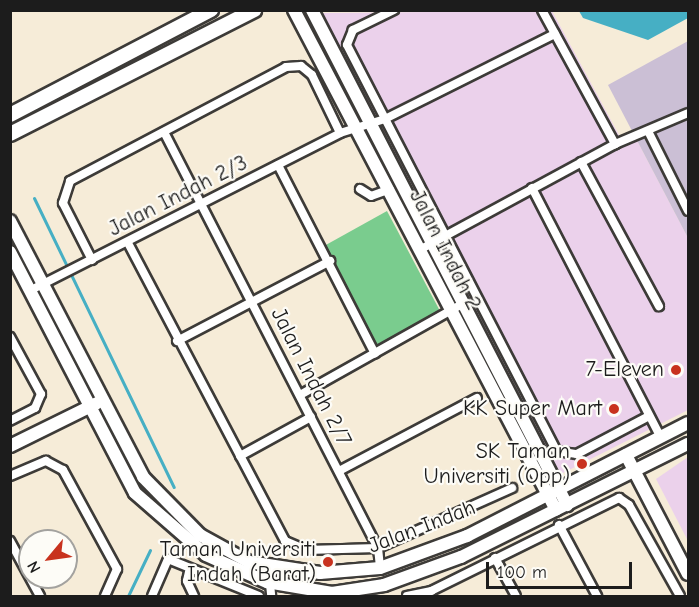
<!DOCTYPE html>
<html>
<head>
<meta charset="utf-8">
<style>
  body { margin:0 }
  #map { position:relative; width:699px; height:607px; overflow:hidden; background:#f6ecd8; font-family:"Comic Neue",sans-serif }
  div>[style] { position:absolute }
  .built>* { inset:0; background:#ebd1eb }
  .industrial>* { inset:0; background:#cbbfd5 }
  .green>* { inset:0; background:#7acc8e }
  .water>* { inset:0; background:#46afc4 }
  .stream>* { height:3px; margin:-1.5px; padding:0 1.5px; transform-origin:1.5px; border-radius:1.5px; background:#46afc4 }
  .roads { filter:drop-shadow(2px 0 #3d3b38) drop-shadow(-2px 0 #3d3b38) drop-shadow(0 2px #3d3b38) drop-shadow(0 -2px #3d3b38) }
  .street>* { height:8px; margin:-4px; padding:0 4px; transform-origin:4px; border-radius:4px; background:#fff }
  .secondary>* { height:12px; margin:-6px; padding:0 6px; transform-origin:6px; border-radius:6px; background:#fff }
  .primary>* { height:14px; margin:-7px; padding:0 7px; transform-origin:7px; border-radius:7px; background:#fff }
  .dots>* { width:16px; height:16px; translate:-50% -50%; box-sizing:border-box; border:3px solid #fdfcf7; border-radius:50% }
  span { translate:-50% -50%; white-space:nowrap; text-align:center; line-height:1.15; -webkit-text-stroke:4.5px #fdfcf7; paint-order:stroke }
  .street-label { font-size:22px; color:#1c1c1c }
  .poi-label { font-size:22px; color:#1c1c1c }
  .right { translate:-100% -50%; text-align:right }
  .frame { position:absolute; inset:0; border:12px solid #1c1c1c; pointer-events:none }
  .north { position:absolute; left:18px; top:529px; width:60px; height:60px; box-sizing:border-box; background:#fdfcf7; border:2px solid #a3a29f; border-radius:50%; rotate:241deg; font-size:16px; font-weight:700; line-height:24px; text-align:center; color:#1c1c1c }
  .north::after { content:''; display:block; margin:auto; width:21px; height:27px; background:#c8321e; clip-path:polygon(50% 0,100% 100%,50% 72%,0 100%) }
  .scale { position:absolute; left:486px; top:562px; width:146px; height:27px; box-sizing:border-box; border:3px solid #1c1c1c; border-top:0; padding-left:8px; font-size:18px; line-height:21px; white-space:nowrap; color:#1c1c1c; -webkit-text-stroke:4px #fdfcf7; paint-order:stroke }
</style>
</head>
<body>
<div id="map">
  <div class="built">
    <div style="clip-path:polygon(552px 11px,620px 137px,632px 131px,688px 238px,688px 410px,559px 475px,319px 13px)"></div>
    <div style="clip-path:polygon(688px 457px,688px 541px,656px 479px)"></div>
  </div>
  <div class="industrial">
    <div style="clip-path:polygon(688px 41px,688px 238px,608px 85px)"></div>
  </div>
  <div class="green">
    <div style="clip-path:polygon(387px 211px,440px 311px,376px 347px,324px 246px)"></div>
  </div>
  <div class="water">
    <div style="clip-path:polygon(579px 11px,688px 11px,688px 18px,648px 40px,583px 18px)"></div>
  </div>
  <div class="stream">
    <div style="left:34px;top:198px;width:321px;rotate:64.2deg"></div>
    <div style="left:128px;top:596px;width:51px;rotate:-64.4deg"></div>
  </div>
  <div class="roads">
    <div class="street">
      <div style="left:394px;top:10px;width:46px;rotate:154deg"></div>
      <div style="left:353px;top:30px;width:16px;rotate:112deg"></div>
      <div style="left:347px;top:45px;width:457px;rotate:62.7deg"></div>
      <div style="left:557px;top:451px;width:20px;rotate:9deg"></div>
      <div style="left:577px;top:454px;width:81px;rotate:-27.8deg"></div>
      <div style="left:542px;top:10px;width:153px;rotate:61.4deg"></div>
      <div style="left:164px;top:132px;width:468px;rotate:62.8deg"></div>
      <div style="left:378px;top:548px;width:20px;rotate:84deg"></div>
      <div style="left:649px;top:133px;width:87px;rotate:63.4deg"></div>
      <div style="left:581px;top:162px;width:164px;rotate:61.6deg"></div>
      <div style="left:278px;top:165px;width:212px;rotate:62.8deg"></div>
      <div style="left:532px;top:188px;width:281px;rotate:62.7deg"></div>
      <div style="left:360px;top:189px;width:13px;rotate:32deg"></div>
      <div style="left:371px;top:196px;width:20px;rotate:-20deg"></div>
      <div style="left:128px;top:243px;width:337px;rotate:62.2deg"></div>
      <div style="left:285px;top:541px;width:23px;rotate:23deg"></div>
      <div style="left:306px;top:550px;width:72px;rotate:-1.6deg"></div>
      <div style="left:378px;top:548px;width:147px;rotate:-24.1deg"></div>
      <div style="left:421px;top:249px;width:221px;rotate:-28.4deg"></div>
      <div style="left:615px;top:144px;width:79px;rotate:-23deg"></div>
      <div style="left:92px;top:260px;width:64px;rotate:-117deg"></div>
      <div style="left:63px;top:203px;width:23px;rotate:-72deg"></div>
      <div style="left:70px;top:181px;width:244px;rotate:-27.8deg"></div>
      <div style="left:286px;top:67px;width:15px;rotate:-4deg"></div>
      <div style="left:301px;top:66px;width:14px;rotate:39deg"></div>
      <div style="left:312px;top:75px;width:64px;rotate:64.2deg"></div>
      <div style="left:31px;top:290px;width:347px;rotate:-26.9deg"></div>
      <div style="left:340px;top:133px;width:47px;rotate:-17.3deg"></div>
      <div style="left:385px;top:119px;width:190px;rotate:-26.6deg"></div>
      <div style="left:10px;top:337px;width:65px;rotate:61.5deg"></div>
      <div style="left:41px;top:394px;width:15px;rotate:113deg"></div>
      <div style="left:35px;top:408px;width:28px;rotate:153deg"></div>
      <div style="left:177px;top:341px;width:173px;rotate:-27.6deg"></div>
      <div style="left:300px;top:395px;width:186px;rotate:-29.3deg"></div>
      <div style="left:240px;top:456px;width:81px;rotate:-28.8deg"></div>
      <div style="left:339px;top:471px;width:156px;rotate:-27.9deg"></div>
      <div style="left:10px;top:476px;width:39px;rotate:-23deg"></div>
      <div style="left:46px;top:461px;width:19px;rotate:28deg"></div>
      <div style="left:63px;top:470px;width:113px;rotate:61.4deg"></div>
      <div style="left:117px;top:569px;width:30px;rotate:114deg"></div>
      <div style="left:559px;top:525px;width:81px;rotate:61.8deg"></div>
      <div style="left:10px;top:541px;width:63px;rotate:61.4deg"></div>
      <div style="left:495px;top:558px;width:43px;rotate:61.1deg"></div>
      <div style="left:268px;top:565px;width:31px;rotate:84deg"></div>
      <div style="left:189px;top:572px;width:9px;rotate:103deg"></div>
      <div style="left:187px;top:581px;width:17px;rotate:65deg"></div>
      <div style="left:152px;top:596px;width:40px;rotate:-66.6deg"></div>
      <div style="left:168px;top:559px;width:98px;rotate:22.1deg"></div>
      <div style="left:407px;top:596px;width:25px;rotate:-12deg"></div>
      <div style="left:431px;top:591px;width:210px;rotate:-26.3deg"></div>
      <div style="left:619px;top:498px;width:12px;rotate:35deg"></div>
      <div style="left:629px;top:505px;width:104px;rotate:60.7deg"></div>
    </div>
    <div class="secondary">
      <div style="left:294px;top:10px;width:564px;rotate:62.35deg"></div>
      <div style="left:312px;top:10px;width:557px;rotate:62.74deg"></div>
      <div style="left:10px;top:221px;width:288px;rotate:62.5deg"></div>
      <div style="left:143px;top:477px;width:81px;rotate:45.5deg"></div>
      <div style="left:200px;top:535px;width:56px;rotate:28.9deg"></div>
      <div style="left:249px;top:562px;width:72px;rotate:8.8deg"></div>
      <div style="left:320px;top:573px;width:60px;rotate:-4.8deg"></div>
      <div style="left:380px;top:568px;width:93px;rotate:-20.2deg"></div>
      <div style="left:467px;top:536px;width:248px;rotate:-27.1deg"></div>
      <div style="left:10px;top:252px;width:271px;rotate:62.6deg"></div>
      <div style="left:135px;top:493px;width:94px;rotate:41.1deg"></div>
      <div style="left:206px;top:555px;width:67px;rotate:23.9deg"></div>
      <div style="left:267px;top:582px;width:66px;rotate:9.6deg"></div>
      <div style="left:332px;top:593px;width:53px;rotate:-8.7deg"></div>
      <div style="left:384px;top:585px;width:82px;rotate:-20deg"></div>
      <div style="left:461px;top:557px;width:254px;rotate:-26.5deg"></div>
      <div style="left:10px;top:446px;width:97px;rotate:-26.3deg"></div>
      <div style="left:626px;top:455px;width:134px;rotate:62.5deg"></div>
    </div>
    <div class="primary">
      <div style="left:10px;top:115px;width:227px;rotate:-27.6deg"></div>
      <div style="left:10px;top:134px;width:274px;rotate:-26.9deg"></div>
    </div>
  </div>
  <div class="dots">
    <div style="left:676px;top:370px;background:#c8321e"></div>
    <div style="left:614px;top:409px;background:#c8321e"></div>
    <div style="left:582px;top:464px;background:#c8321e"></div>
    <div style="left:328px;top:562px;background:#c8321e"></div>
  </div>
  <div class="street-label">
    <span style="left:178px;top:196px;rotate:-27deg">Jalan Indah 2/3</span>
    <span style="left:445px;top:250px;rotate:63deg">Jalan Indah 2</span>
    <span style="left:311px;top:377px;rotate:63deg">Jalan Indah 2/7</span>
    <span style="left:422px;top:527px;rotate:-21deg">Jalan Indah</span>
  </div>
  <div class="poi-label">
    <span class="right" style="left:664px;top:370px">7-Eleven</span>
    <span class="right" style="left:602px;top:409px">KK Super Mart</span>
    <span class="right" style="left:570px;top:464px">SK Taman<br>Universiti (Opp)</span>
    <span class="right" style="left:316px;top:562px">Taman Universiti<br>Indah (Barat)</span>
  </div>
  <div class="frame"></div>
  <div class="north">N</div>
  <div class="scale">100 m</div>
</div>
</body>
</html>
